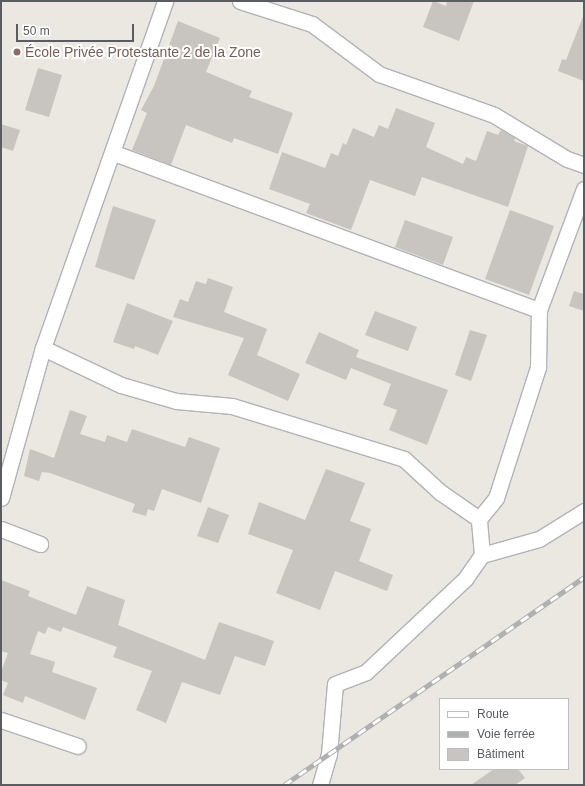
<!DOCTYPE html>
<html>
<head>
<meta charset="utf-8">
<style>
  body { margin:0 }
  #map { position:relative; width:585px; height:786px; overflow:hidden; background:#eae8e1; font-family:Helvetica,sans-serif }
  div>[style] { position:absolute }
  .building>* { inset:0; background:#c8c4c0 }
  .roads { filter:drop-shadow(1px 0 #b1b3b7) drop-shadow(-1px 0 #b1b3b7) drop-shadow(0 1px #b1b3b7) drop-shadow(0 -1px #b1b3b7) }
  .minor>* { height:15px; margin:-7.5px; padding:0 7.5px; transform-origin:7.5px; border-radius:7.5px; background:#fff }
  .rail>* { height:4.5px; margin-top:-2.25px; transform-origin:0; background:repeating-linear-gradient(90deg,#fff 0 9px,#afb0b0 0 18px); box-sizing:border-box; border-block:1px solid #afb0b0 }
  .dots>* { width:11px; height:11px; translate:-50% -50%; box-sizing:border-box; border:2px solid #fff; border-radius:50% }
  span { translate:-50% -50%; white-space:nowrap; text-align:center; line-height:1.15; -webkit-text-stroke:4px #fff; paint-order:stroke }
  .education-label { font-size:14px; color:#785e54 }
  .left { translate:0 -50%; text-align:left }
  .frame { position:absolute; inset:0; border:2px solid #595c60; pointer-events:none }
  .legend { position:absolute; left:439px; top:698px; width:130px; height:72px; box-sizing:border-box; background:#fff; border:1px solid #bdbebf; margin:0; padding:5px 7px; list-style:none; font-size:12px; color:#595c60 }
  .legend li { display:flex; align-items:center; gap:8px; height:20px }
  .legend b { width:20px; border:1px solid #bdbebf }
  .scale { position:absolute; left:16px; top:24px; width:118px; height:18px; box-sizing:border-box; border:2px solid #595c60; border-top:0; padding-left:5px; font-size:12px; line-height:14px; white-space:nowrap; color:#595c60; -webkit-text-stroke:3px #fff; paint-order:stroke }
</style>
</head>
<body>
<div id="map">
  <div class="building">
    <div style="clip-path:polygon(433px 1px,446px 6px,447px 1px,474px 1px,459px 41px,423px 27px)"></div>
    <div style="clip-path:polygon(584px 14px,584px 81px,558px 71px,562px 59px,566px 60px)"></div>
    <div style="clip-path:polygon(178px 21px,220px 38px,206px 72px,252px 91px,249px 97px,293px 113px,278px 154px,234px 138px,232px 143px,186px 125px,171px 165px,132px 150px,147px 113px,141px 110px,154px 86px)"></div>
    <div style="clip-path:polygon(38px 68px,62px 75px,49px 117px,25px 110px)"></div>
    <div style="clip-path:polygon(396px 108px,435px 123px,426px 147px,463px 164px,466px 157px,476px 161px,487px 131px,498px 135px,501px 130px,515px 138px,514px 141px,528px 146px,508px 207px,422px 177px,415px 196px,370px 180px,351px 230px,306px 213px,310px 204px,269px 189px,282px 152px,325px 168px,331px 153px,338px 156px,343px 143px,346px 145px,353px 128px,374px 137px,379px 125px,388px 129px)"></div>
    <div style="clip-path:polygon(1px 124px,20px 130px,13px 151px,1px 147px)"></div>
    <div style="clip-path:polygon(113px 206px,156px 220px,134px 280px,95px 267px)"></div>
    <div style="clip-path:polygon(510px 210px,554px 226px,529px 295px,485px 279px)"></div>
    <div style="clip-path:polygon(405px 220px,453px 237px,443px 265px,395px 247px)"></div>
    <div style="clip-path:polygon(208px 278px,233px 287px,224px 312px,267px 329px,257px 355px,300px 374px,288px 401px,228px 375px,244px 338px,173px 317px,180px 299px,188px 302px,196px 281px,206px 284px)"></div>
    <div style="clip-path:polygon(574px 291px,584px 294px,584px 311px,569px 306px)"></div>
    <div style="clip-path:polygon(127px 303px,173px 321px,158px 355px,135px 346px,134px 349px,113px 342px)"></div>
    <div style="clip-path:polygon(375px 311px,417px 327px,408px 351px,365px 335px)"></div>
    <div style="clip-path:polygon(470px 330px,487px 335px,471px 381px,455px 375px)"></div>
    <div style="clip-path:polygon(319px 332px,359px 350px,356px 357px,448px 390px,427px 445px,389px 430px,397px 410px,383px 405px,391px 384px,351px 368px,346px 380px,305px 363px)"></div>
    <div style="clip-path:polygon(70px 410px,87px 416px,80px 434px,105px 442px,107px 435px,127px 442px,132px 429px,185px 447px,189px 437px,220px 448px,201px 503px,162px 489px,154px 511px,148px 509px,146px 516px,132px 512px,135px 504px,50px 473px,42px 472px,39px 481px,24px 476px,30px 449px,54px 458px)"></div>
    <div style="clip-path:polygon(326px 469px,365px 483px,350px 521px,371px 529px,359px 561px,393px 575px,387px 591px,335px 571px,320px 610px,276px 593px,293px 550px,248px 534px,259px 502px,305px 520px)"></div>
    <div style="clip-path:polygon(208px 507px,229px 515px,218px 543px,197px 536px)"></div>
    <div style="clip-path:polygon(1px 580px,30px 591px,28px 596px,76px 615px,87px 586px,125px 600px,118px 625px,205px 660px,219px 622px,274px 641px,265px 666px,235px 656px,220px 695px,182px 682px,166px 723px,136px 710px,152px 671px,113px 657px,117px 647px,63px 627px,61px 632px,48px 627px,45px 634px,38px 631px,30px 654px,55px 662px,52px 672px,97px 688px,85px 720px,25px 696px,23px 703px,3px 695px,8px 683px,1px 680px,1px 672px,8px 653px,1px 651px)"></div>
    <div style="clip-path:polygon(494px 769px,518px 769px,525px 778px,515px 785px,471px 785px)"></div>
  </div>
  <div class="roads">
    <div class="minor">
      <div style="left:240px;top:1px;width:76px;rotate:17.7deg"></div>
      <div style="left:312px;top:24px;width:84px;rotate:36.7deg"></div>
      <div style="left:379px;top:74px;width:122px;rotate:19.6deg"></div>
      <div style="left:494px;top:115px;width:85px;rotate:31.1deg"></div>
      <div style="left:567px;top:159px;width:18px;rotate:19deg"></div>
      <div style="left:114px;top:153px;width:453px;rotate:20.3deg"></div>
      <div style="left:43px;top:348px;width:86px;rotate:25.4deg"></div>
      <div style="left:121px;top:385px;width:57px;rotate:16.2deg"></div>
      <div style="left:176px;top:401px;width:56px;rotate:5.1deg"></div>
      <div style="left:232px;top:406px;width:180px;rotate:17.1deg"></div>
      <div style="left:404px;top:459px;width:49px;rotate:42.5deg"></div>
      <div style="left:440px;top:492px;width:47px;rotate:34.7deg"></div>
      <div style="left:1px;top:498px;width:156px;rotate:-74.4deg"></div>
      <div style="left:43px;top:348px;width:368px;rotate:-70.6deg"></div>
      <div style="left:1px;top:529px;width:42px;rotate:21deg"></div>
      <div style="left:482px;top:555px;width:59px;rotate:-15.7deg"></div>
      <div style="left:539px;top:539px;width:53px;rotate:-31.9deg"></div>
      <div style="left:1px;top:720px;width:81px;rotate:18.7deg"></div>
      <div style="left:320px;top:785px;width:32px;rotate:-74deg"></div>
      <div style="left:329px;top:754px;width:70px;rotate:-85.1deg"></div>
      <div style="left:335px;top:684px;width:33px;rotate:-21deg"></div>
      <div style="left:366px;top:672px;width:136px;rotate:-43.2deg"></div>
      <div style="left:465px;top:579px;width:29px;rotate:-55deg"></div>
      <div style="left:482px;top:555px;width:36px;rotate:-95deg"></div>
      <div style="left:479px;top:519px;width:27px;rotate:-51deg"></div>
      <div style="left:496px;top:498px;width:138px;rotate:-72.2deg"></div>
      <div style="left:538px;top:367px;width:57px;rotate:-89deg"></div>
      <div style="left:539px;top:310px;width:129px;rotate:-69.6deg"></div>
    </div>
  </div>
  <div class="rail">
    <div style="left:284px;top:785px;width:365px;rotate:-34.7deg"></div>
  </div>
  <div class="dots">
    <div style="left:17px;top:52px;background:#8d6e63"></div>
  </div>
  <div class="education-label">
    <span class="left" style="left:25px;top:52px">École Privée Protestante 2 de la Zone</span>
  </div>
  <div class="frame"></div>
  <ul class="legend">
  <li><b style="height:5px;background:#fff"></b>Route</li>
  <li><b style="height:5px;background:#afb0b0"></b>Voie ferrée</li>
  <li><b style="height:11px;background:#c8c4c0"></b>Bâtiment</li>
  </ul>
  <div class="scale">50 m</div>
</div>
</body>
</html>
